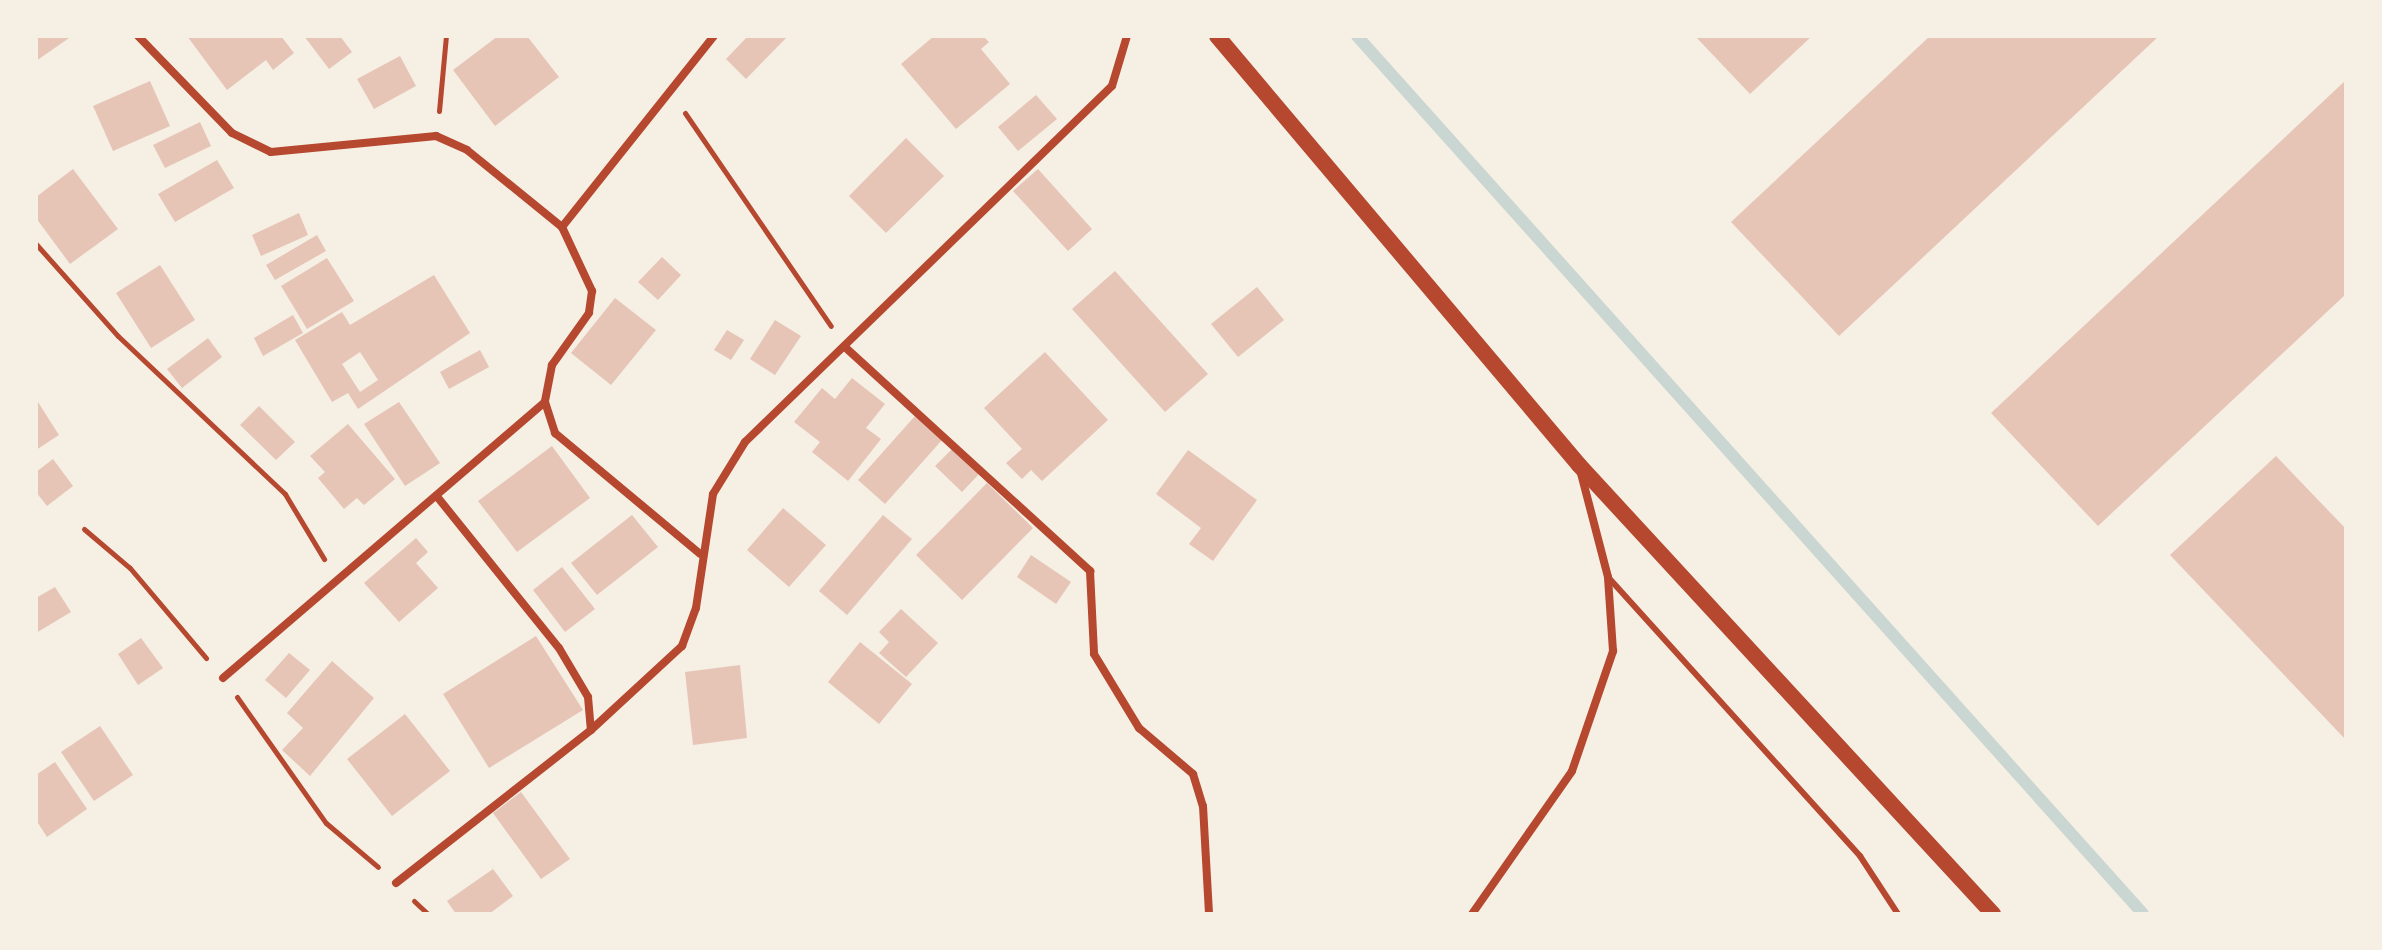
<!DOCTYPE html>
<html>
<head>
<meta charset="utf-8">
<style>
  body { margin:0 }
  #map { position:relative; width:2382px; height:950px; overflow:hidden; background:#f6efe4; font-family:Montserrat,sans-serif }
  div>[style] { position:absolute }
  .stream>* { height:12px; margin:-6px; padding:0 6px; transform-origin:6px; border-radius:6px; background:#c9d6d2 }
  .building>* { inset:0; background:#e6c5b7 }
  .path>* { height:5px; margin:-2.5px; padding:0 2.5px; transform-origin:2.5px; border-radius:2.5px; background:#b5482f }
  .service>* { height:6px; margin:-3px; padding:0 3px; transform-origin:3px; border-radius:3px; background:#b5482f }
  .minor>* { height:8px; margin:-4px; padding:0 4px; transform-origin:4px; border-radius:4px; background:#b5482f }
  .secondary>* { height:16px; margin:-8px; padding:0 8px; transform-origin:8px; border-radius:8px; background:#b5482f }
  span { translate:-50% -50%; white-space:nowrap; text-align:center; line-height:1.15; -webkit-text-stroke:6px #f6efe4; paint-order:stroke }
  .frame { position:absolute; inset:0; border:38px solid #f6efe4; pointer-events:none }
</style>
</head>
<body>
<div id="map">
  <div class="stream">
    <div style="left:1357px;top:36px;width:1178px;rotate:48.16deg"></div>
  </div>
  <div class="building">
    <div style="clip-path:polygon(36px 36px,72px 36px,36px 61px)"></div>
    <div style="clip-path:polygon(187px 36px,281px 36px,294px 53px,273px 70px,266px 60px,227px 90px)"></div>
    <div style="clip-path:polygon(304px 36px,340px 36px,352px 52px,329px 69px)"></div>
    <div style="clip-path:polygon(498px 36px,527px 36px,559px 77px,495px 126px,453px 70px)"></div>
    <div style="clip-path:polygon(748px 36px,788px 36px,746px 79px,726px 59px)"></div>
    <div style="clip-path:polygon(934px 36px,983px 36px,989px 42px,981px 49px,1010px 84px,956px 129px,901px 64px)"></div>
    <div style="clip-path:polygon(1695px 36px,1812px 36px,1750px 94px)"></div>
    <div style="clip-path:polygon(1930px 36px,2159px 36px,1839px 336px,1731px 222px)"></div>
    <div style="clip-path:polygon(400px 56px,416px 86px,374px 109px,357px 79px)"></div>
    <div style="clip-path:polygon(2346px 80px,2346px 294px,2098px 526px,1991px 413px)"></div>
    <div style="clip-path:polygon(150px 81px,170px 126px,113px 151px,93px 106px)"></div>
    <div style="clip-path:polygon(1036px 95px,1057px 119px,1018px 151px,998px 127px)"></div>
    <div style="clip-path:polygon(200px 122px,211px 146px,165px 168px,153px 145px)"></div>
    <div style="clip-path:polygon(906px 138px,944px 176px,886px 233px,849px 196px)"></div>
    <div style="clip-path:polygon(217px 160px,234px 188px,175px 222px,158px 194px)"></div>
    <div style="clip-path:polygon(73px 169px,118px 229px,70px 264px,36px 218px,36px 197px)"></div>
    <div style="clip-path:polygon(1038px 169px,1092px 229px,1068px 251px,1013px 191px)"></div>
    <div style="clip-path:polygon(299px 213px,308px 235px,261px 256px,252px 235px)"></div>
    <div style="clip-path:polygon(317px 235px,326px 251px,275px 280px,266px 265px)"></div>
    <div style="clip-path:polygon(662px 257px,681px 275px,658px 300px,638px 282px)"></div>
    <div style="clip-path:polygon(327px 258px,354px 301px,307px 329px,281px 286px)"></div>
    <div style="clip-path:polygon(160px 265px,195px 320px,151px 348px,116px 293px)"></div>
    <div style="clip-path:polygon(1115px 271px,1208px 374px,1165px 412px,1072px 309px)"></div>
    <div style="clip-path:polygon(evenodd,434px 275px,470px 333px,358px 409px,348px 393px,332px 402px,295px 340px,342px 312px,350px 325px,434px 275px,360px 352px,378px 380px,360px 392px,342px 364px,360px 352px)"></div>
    <div style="clip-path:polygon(1257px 287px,1284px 320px,1238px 357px,1211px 324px)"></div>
    <div style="clip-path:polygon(615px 298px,656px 330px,611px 385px,571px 353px)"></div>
    <div style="clip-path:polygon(293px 315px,303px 333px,263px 356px,254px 338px)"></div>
    <div style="clip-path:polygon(775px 320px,801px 336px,775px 375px,750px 359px)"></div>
    <div style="clip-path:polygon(727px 330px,744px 340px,731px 360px,714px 350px)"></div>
    <div style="clip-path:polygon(208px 338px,222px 357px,182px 388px,167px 369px)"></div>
    <div style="clip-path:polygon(480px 350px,489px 367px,449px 389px,440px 372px)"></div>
    <div style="clip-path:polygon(1045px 352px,1108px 420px,1042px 481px,1031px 470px,1022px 479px,1006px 463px,1022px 449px,984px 408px)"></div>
    <div style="clip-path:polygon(852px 378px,885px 404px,866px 428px,881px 439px,848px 481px,812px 452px,820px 442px,794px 422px,822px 388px,835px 399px)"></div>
    <div style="clip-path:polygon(36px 399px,59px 435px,36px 450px)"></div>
    <div style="clip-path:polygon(399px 402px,440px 463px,405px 486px,364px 424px)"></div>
    <div style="clip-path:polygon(259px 406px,295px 442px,276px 460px,240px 425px)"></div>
    <div style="clip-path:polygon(915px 416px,942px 440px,885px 504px,858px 480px)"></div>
    <div style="clip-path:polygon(348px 424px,395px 479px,364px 505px,357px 498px,344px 509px,318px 478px,325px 472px,310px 456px)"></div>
    <div style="clip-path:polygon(552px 446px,590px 498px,517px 552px,478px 501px)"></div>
    <div style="clip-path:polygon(954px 447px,980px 473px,962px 492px,935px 466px)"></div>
    <div style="clip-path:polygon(1188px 450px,1257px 500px,1213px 561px,1189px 544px,1201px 528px,1156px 494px)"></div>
    <div style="clip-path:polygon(2276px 456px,2346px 529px,2346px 740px,2170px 555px)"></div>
    <div style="clip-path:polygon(53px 459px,73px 486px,47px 506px,36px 492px,36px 472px)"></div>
    <div style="clip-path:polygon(987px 483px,1033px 528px,962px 600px,916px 555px)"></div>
    <div style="clip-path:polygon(783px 508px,826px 545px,789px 587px,747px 550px)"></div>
    <div style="clip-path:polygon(632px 515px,658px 547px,597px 595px,571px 563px)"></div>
    <div style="clip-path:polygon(883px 515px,912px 539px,847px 615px,819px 591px)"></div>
    <div style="clip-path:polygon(416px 538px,428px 552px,416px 563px,438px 588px,399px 622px,364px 583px)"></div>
    <div style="clip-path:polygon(1031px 555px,1071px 582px,1056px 604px,1017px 577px)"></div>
    <div style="clip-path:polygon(562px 567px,595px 609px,565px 632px,533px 590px)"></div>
    <div style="clip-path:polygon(55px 587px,71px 612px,36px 633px,36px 598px)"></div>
    <div style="clip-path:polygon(901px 609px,938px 643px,906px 677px,879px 653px,889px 642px,879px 632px)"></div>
    <div style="clip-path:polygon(536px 636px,583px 710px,489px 768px,443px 694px)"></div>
    <div style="clip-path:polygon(141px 638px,163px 668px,138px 685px,118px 654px)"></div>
    <div style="clip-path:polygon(860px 642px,912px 684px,879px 724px,828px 682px)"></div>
    <div style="clip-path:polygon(289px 653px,310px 670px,286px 698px,265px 680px)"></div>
    <div style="clip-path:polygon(332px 661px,374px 698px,310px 776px,282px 750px,303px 728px,287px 713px)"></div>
    <div style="clip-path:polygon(740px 665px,747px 738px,693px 745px,685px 672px)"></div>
    <div style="clip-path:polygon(405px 714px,450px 771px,392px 816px,347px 759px)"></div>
    <div style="clip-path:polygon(100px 726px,133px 775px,94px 801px,61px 752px)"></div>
    <div style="clip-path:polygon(55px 762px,87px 809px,47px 837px,36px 820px,36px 775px)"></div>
    <div style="clip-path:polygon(521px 792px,570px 859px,541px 879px,493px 813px)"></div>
    <div style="clip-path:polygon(493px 869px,513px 896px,489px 914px,456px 914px,447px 901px)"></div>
  </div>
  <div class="path">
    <div style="left:439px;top:111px;width:75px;rotate:-84.7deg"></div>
    <div style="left:685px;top:113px;width:258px;rotate:55.6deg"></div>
    <div style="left:36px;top:244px;width:123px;rotate:48.3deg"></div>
    <div style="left:118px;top:336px;width:230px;rotate:43.4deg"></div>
    <div style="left:285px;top:494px;width:76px;rotate:59deg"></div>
    <div style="left:84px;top:529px;width:60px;rotate:40.3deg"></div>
    <div style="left:130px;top:568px;width:118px;rotate:49.8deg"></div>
    <div style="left:237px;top:697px;width:154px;rotate:54.8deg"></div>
    <div style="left:326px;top:823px;width:68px;rotate:40.2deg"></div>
    <div style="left:414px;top:901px;width:19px;rotate:43deg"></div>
  </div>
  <div class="service">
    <div style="left:1608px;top:577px;width:376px;rotate:47.9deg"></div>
    <div style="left:1860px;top:856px;width:69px;rotate:56.8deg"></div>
  </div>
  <div class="minor">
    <div style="left:138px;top:36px;width:135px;rotate:45.9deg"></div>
    <div style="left:232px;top:133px;width:43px;rotate:26deg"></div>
    <div style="left:271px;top:152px;width:166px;rotate:-5.5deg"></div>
    <div style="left:436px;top:136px;width:34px;rotate:24deg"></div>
    <div style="left:467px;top:150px;width:122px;rotate:39deg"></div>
    <div style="left:562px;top:227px;width:71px;rotate:64.9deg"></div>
    <div style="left:592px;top:291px;width:22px;rotate:98deg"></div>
    <div style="left:589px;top:313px;width:64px;rotate:125.4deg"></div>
    <div style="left:552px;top:365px;width:38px;rotate:101deg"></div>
    <div style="left:545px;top:402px;width:33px;rotate:72deg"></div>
    <div style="left:555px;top:433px;width:189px;rotate:39.8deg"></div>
    <div style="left:562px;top:227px;width:244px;rotate:-51.5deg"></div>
    <div style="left:846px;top:348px;width:331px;rotate:42.4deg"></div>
    <div style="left:1090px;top:571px;width:83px;rotate:87.2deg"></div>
    <div style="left:1094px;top:654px;width:87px;rotate:58.7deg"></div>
    <div style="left:1139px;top:728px;width:71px;rotate:40.4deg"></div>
    <div style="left:1193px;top:774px;width:34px;rotate:73deg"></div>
    <div style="left:1203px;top:806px;width:108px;rotate:86.8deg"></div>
    <div style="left:439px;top:499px;width:191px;rotate:51.2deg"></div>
    <div style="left:559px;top:648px;width:57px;rotate:59.4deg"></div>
    <div style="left:588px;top:697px;width:33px;rotate:85deg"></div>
    <div style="left:223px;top:678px;width:424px;rotate:-40.6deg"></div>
    <div style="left:396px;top:883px;width:248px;rotate:-38.1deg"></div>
    <div style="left:591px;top:730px;width:124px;rotate:-42.7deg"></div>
    <div style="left:682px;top:646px;width:40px;rotate:-69.8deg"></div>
    <div style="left:696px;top:608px;width:115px;rotate:-81.5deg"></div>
    <div style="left:713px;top:494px;width:61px;rotate:-58.4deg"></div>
    <div style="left:745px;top:442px;width:511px;rotate:-44.13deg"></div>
    <div style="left:1112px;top:86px;width:52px;rotate:-73.3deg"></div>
    <div style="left:1472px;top:914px;width:174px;rotate:-55deg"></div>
    <div style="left:1572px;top:771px;width:127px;rotate:-71.1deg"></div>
    <div style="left:1613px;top:651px;width:74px;rotate:-93.9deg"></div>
    <div style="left:1608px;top:577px;width:107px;rotate:-104.6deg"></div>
  </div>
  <div class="secondary">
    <div style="left:1217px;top:36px;width:561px;rotate:49.84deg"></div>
    <div style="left:1579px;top:465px;width:611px;rotate:47.32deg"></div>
  </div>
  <div class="frame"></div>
</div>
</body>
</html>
